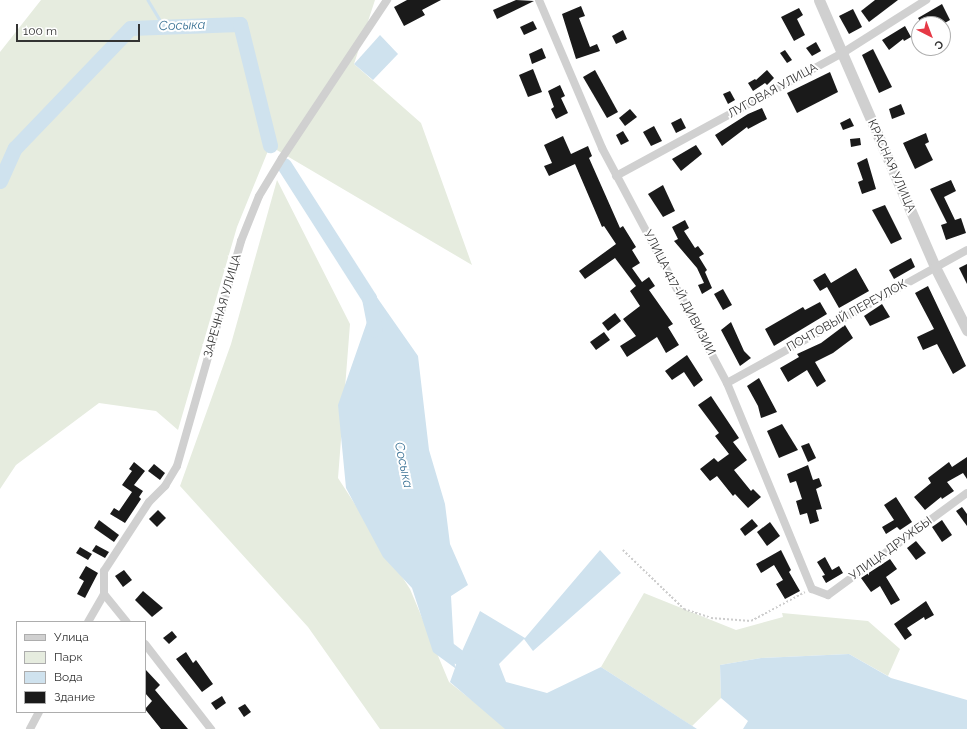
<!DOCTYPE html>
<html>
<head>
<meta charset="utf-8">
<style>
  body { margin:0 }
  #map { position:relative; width:967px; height:729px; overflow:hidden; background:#fff; font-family:Raleway,sans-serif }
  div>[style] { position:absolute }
  .green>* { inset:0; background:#e6ecdf }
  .water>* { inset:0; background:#cfe2ee }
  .stream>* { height:2.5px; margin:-1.25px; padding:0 1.25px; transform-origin:1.25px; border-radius:1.25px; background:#cfe2ee }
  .river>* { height:15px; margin:-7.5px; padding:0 7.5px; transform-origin:7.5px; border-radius:7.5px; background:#cfe2ee }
  .building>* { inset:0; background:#1a1a1a }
  .path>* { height:1.5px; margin-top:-0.75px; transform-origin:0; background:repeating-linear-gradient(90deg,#cdcdcd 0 2px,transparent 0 4px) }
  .minor>* { height:8px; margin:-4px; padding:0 4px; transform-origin:4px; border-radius:4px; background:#d0d0d0 }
  .tertiary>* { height:11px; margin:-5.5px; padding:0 5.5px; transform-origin:5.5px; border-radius:5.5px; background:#d0d0d0 }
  span { translate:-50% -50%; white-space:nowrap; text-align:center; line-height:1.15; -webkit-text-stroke:4px #fff; paint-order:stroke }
  .street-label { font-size:12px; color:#333 }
  .water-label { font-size:13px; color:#3f7597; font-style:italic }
  .legend { position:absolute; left:16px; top:621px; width:130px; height:92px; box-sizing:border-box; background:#fff; border:1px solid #adadad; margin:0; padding:5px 7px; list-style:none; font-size:12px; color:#333 }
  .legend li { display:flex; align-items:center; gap:8px; height:20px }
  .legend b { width:20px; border:1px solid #adadad }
  .north { position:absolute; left:911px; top:16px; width:40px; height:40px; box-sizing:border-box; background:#fff; border:1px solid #adadad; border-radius:50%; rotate:138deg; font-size:11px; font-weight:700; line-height:16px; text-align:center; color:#333 }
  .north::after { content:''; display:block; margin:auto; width:14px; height:18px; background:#e63946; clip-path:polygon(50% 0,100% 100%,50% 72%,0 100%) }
  .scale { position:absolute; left:16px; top:24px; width:124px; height:18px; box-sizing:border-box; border:2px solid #333; border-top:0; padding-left:5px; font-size:12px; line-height:14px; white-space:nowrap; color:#333; -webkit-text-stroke:3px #fff; paint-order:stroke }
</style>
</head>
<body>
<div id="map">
  <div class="green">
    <div style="clip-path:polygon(41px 0,375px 0,354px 64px,421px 123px,472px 265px,270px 146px,237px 227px,178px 430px,156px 411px,99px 403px,16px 465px,0 489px,0 52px)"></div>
    <div style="clip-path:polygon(277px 180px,350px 324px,338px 478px,410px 589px,449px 682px,508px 729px,380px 729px,308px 627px,180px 486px,231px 344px)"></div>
    <div style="clip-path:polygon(644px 593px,736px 630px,783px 617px,782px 613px,868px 621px,900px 649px,888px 676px,849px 654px,761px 658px,720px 665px,721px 698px,692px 726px,601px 667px)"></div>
  </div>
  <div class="water">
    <div style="clip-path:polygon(380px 35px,398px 54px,373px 80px,354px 64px)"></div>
    <div style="clip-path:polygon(376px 296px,418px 356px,429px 450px,445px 504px,450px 544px,468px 585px,451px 596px,455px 667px,480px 611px,525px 638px,600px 550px,621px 573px,533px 651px,524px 639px,499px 664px,506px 682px,547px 693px,601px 667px,697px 729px,505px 729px,450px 682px,455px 668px,433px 652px,412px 588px,383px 557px,346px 488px,338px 405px)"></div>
    <div style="clip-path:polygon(849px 654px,891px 678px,967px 700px,967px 729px,743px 729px,748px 721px,721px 698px,720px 665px,761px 658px)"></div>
  </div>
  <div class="stream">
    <div style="left:148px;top:0;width:31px;rotate:59deg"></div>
  </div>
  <div class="river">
    <div style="left:284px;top:165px;width:158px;rotate:57.4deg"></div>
    <div style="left:369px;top:298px;width:32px;rotate:79deg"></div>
    <div style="left:0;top:181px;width:36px;rotate:-66deg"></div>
    <div style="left:15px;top:148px;width:166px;rotate:-46.2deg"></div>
    <div style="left:130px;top:28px;width:110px;rotate:-2.1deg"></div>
    <div style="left:240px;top:24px;width:125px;rotate:76.1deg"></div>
    <div style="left:439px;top:642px;width:46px;rotate:37.1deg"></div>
  </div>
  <div class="building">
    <div style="clip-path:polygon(407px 0,441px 0,422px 10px,425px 15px,404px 26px,394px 7px)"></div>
    <div style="clip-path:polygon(516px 0,534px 1px,497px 19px,493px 10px)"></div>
    <div style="clip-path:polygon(875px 0,898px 0,869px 22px,861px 11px)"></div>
    <div style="clip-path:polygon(942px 4px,950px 20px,943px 24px,922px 24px,918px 18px)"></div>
    <div style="clip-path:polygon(581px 6px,585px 16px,579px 18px,590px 47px,597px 44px,600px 51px,576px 59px,562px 14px)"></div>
    <div style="clip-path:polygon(799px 8px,803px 15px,797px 19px,805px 35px,794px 41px,781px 17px)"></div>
    <div style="clip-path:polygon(853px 9px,862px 27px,849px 34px,839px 16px)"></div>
    <div style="clip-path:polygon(533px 21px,537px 29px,524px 35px,520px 27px)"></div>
    <div style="clip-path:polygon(905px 26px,911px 37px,904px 41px,903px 39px,889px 50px,882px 40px)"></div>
    <div style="clip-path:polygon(623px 30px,627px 39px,616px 44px,612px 36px)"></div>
    <div style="clip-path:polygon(816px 42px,821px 51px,812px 56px,806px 48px)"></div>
    <div style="clip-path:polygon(542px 48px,546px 58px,532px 64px,529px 54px)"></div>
    <div style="clip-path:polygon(873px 49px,892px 87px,879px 93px,862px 55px)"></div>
    <div style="clip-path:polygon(785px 50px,792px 60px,787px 63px,780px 53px)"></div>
    <div style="clip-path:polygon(533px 69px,542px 92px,528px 97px,519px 75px)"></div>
    <div style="clip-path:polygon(595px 70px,618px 112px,607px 118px,583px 77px)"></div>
    <div style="clip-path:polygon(767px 70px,774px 78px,767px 85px,765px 83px,753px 91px,748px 83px,755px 79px,756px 80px)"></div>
    <div style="clip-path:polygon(830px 72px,838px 92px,797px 113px,787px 93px)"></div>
    <div style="clip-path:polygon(560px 85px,565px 96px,561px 98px,568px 113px,556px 119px,551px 109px,554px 107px,548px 91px)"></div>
    <div style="clip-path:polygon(730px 91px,735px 100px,728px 104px,723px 94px)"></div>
    <div style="clip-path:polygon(901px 104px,905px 114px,892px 119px,889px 109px)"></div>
    <div style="clip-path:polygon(762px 108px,767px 119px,748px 129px,747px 127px,722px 146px,715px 135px,748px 114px)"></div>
    <div style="clip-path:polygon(630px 109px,637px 117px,625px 126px,619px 118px)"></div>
    <div style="clip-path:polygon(681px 118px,686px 128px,676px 133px,671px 123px)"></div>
    <div style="clip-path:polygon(850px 118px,854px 126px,843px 130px,840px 123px)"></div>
    <div style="clip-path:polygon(654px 126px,662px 141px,651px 146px,643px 132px)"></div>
    <div style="clip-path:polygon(623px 131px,629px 141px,621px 145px,616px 135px)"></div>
    <div style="clip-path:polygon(926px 133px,929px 142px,925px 144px,933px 160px,915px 169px,903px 143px)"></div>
    <div style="clip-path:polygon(563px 136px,571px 154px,588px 146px,592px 156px,589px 158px,620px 228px,623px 226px,636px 247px,632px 250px,640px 263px,632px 268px,642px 282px,649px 277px,655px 286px,649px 290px,673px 324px,668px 327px,679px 345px,666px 353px,657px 337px,627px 357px,620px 346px,636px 336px,623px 319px,640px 306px,630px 291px,636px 286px,615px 258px,585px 279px,579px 271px,616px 244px,604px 226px,602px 227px,575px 164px,549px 176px,544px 166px,552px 163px,544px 145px)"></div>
    <div style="clip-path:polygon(860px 138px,861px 145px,851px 147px,850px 139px)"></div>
    <div style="clip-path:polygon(696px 145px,702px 154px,681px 171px,672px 159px)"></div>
    <div style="clip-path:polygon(867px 158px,876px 189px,862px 194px,858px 182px,863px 180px,857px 163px)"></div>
    <div style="clip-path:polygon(951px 180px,956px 191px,944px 197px,955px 220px,961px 218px,966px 233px,946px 240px,941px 225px,947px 223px,930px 189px)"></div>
    <div style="clip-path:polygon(663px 185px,675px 211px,663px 217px,648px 194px)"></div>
    <div style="clip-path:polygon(885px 205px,902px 239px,891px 244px,872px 210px)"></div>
    <div style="clip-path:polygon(685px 220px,689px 228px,684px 231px,695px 248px,698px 246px,704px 254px,699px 257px,707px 270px,705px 272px,712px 288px,702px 294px,698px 285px,704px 283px,697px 268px,674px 241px,678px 239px,672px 227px)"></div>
    <div style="clip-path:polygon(911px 258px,915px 267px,894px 279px,889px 270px)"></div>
    <div style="clip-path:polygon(967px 264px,967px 284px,959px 268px)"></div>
    <div style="clip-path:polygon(856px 268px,869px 291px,839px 308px,827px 287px,820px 291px,813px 280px,825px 273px,831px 283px)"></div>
    <div style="clip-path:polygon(928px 286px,966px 366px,953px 374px,937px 344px,923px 350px,917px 337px,934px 329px,915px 293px)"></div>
    <div style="clip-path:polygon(723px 289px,732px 305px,723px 310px,714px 294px)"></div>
    <div style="clip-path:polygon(820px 302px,827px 314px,774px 346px,765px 329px,803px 307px,805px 310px)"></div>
    <div style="clip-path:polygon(882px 304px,890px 317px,870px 326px,864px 316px)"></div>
    <div style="clip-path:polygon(615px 313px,621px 321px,608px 331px,602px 323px)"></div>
    <div style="clip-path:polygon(731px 322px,744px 351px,751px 358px,740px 366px,721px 330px)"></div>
    <div style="clip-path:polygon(845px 325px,853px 338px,833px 353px,815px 362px,826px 381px,817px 387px,807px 370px,788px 382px,780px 368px,799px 357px,797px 354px,821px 343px)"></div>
    <div style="clip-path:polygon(604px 332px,610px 340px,596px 350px,590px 342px)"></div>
    <div style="clip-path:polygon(687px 355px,703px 380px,694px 387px,684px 372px,672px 380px,665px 371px)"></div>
    <div style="clip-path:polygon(759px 378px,777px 412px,761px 418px,758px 406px,747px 386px)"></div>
    <div style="clip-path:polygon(711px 396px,739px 438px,733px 442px,747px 460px,734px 470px,751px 491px,753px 489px,761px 497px,748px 508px,735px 494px,733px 496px,717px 476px,710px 481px,700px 469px,714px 458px,718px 462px,729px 454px,715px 436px,719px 433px,698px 405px)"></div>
    <div style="clip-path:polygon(782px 424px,798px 450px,779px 458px,767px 431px)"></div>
    <div style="clip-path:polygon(809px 443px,816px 458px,808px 462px,801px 446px)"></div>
    <div style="clip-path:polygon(967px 457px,967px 479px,963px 473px,947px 482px,954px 491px,942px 499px,941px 497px,925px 510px,914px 497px,931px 483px,928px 478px,949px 462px,952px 467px)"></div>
    <div style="clip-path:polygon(134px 462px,145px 471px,134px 485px,143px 491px,139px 497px,141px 499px,125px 523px,110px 514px,114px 508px,119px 511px,132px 492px,122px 485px,132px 471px,129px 469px)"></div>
    <div style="clip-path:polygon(154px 464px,165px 473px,160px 480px,148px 471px)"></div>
    <div style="clip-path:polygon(808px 465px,813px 480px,819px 478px,822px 486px,816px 489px,822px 509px,816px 510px,819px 521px,810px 524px,807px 513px,800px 515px,796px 501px,802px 499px,796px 481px,790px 483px,787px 474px)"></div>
    <div style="clip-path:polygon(896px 497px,912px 522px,900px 530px,897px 527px,886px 534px,882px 527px,894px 520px,884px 505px)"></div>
    <div style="clip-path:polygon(962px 507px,967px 514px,967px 526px,956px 511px)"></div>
    <div style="clip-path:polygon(158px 510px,166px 518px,157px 527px,149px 519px)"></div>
    <div style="clip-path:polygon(752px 519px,758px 526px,745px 536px,740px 529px)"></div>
    <div style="clip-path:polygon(99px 520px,119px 535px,114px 542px,94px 528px)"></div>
    <div style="clip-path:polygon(942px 520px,952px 535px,942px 542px,932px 527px)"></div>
    <div style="clip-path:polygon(770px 522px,780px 536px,767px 546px,757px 532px)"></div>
    <div style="clip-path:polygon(916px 541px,926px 553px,916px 560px,907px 548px)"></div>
    <div style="clip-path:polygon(96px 545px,109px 552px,105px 558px,92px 551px)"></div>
    <div style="clip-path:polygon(80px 547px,92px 554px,88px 560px,76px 553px)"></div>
    <div style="clip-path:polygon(781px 550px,791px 570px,789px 572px,800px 591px,785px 599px,776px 584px,783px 580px,774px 565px,761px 573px,756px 564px)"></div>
    <div style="clip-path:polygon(825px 557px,832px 570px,839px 566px,843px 573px,826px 583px,822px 576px,825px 575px,817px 562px)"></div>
    <div style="clip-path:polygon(890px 559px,897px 569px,886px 577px,900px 600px,891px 605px,880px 586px,871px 592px,861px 578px)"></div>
    <div style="clip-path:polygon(86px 566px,98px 573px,85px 598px,77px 594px,84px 581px,79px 578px)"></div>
    <div style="clip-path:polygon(124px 570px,132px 580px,123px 587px,115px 576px)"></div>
    <div style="clip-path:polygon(143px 591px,163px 608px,152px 617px,135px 600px)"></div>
    <div style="clip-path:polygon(926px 601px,934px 615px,925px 620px,924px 617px,907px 628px,912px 635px,905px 640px,894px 624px)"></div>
    <div style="clip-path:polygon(172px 631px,177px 637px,169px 644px,163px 638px)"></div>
    <div style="clip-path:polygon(186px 652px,193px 663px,196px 660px,213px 684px,202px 692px,176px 659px)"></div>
    <div style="clip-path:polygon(145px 669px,160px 685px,155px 690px,188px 729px,161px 729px,145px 709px,152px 701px,145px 693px)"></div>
    <div style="clip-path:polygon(222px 696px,226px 703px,216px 710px,211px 703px)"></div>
    <div style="clip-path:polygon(245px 704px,251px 712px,244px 717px,238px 708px)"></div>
  </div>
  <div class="path">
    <div style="left:623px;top:550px;width:85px;rotate:44deg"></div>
    <div style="left:684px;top:609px;width:28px;rotate:18deg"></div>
    <div style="left:711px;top:618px;width:40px;rotate:4.3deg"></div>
    <div style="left:751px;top:621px;width:61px;rotate:-28.2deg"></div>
  </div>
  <div class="minor">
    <div style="left:539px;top:0;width:161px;rotate:66.9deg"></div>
    <div style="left:602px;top:148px;width:266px;rotate:62deg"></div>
    <div style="left:727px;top:383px;width:223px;rotate:67.6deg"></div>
    <div style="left:812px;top:589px;width:17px;rotate:21deg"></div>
    <div style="left:828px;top:595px;width:172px;rotate:-36.3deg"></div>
    <div style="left:616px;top:176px;width:256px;rotate:-28.5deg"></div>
    <div style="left:841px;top:54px;width:101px;rotate:-32.4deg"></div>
    <div style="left:727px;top:383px;width:274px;rotate:-29deg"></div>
    <div style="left:104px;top:594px;width:36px;rotate:51deg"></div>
    <div style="left:88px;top:622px;width:32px;rotate:-60deg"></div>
    <div style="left:104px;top:594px;width:23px;rotate:-90deg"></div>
    <div style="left:104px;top:571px;width:82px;rotate:-56.9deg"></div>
    <div style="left:149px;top:502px;width:23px;rotate:-45deg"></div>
    <div style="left:165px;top:486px;width:23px;rotate:-59deg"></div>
    <div style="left:177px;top:466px;width:234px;rotate:-74.1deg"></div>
    <div style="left:241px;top:241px;width:48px;rotate:-68.2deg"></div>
    <div style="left:259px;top:196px;width:44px;rotate:-58.8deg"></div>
    <div style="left:282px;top:158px;width:190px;rotate:-56.4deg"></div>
    <div style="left:145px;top:644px;width:108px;rotate:52.2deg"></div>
    <div style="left:30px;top:729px;width:19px;rotate:-62deg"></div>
  </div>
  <div class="tertiary">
    <div style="left:819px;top:0;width:291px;rotate:66.5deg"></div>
    <div style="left:935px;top:267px;width:71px;rotate:63.1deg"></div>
  </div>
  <div class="street-label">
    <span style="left:773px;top:91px;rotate:-29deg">ЛУГОВАЯ УЛИЦА</span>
    <span style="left:891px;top:166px;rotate:66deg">КРАСНАЯ УЛИЦА</span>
    <span style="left:679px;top:293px;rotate:62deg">УЛИЦА 417-Й ДИВИЗИИ</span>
    <span style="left:223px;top:306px;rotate:-74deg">ЗАРЕЧНАЯ УЛИЦА</span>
    <span style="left:847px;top:316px;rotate:-29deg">ПОЧТОВЫЙ ПЕРЕУЛОК</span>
    <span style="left:891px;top:549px;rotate:-36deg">УЛИЦА ДРУЖБЫ</span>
  </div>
  <div class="water-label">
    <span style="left:182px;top:26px;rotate:-2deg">Сосыка</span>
    <span style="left:403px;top:465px;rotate:78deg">Сосыка</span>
  </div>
  <ul class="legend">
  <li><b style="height:5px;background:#d0d0d0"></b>Улица</li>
  <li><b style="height:11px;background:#e6ecdf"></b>Парк</li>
  <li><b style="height:11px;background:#cfe2ee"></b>Вода</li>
  <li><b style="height:11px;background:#1a1a1a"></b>Здание</li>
  </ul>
  <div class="north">С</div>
  <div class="scale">100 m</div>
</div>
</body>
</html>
